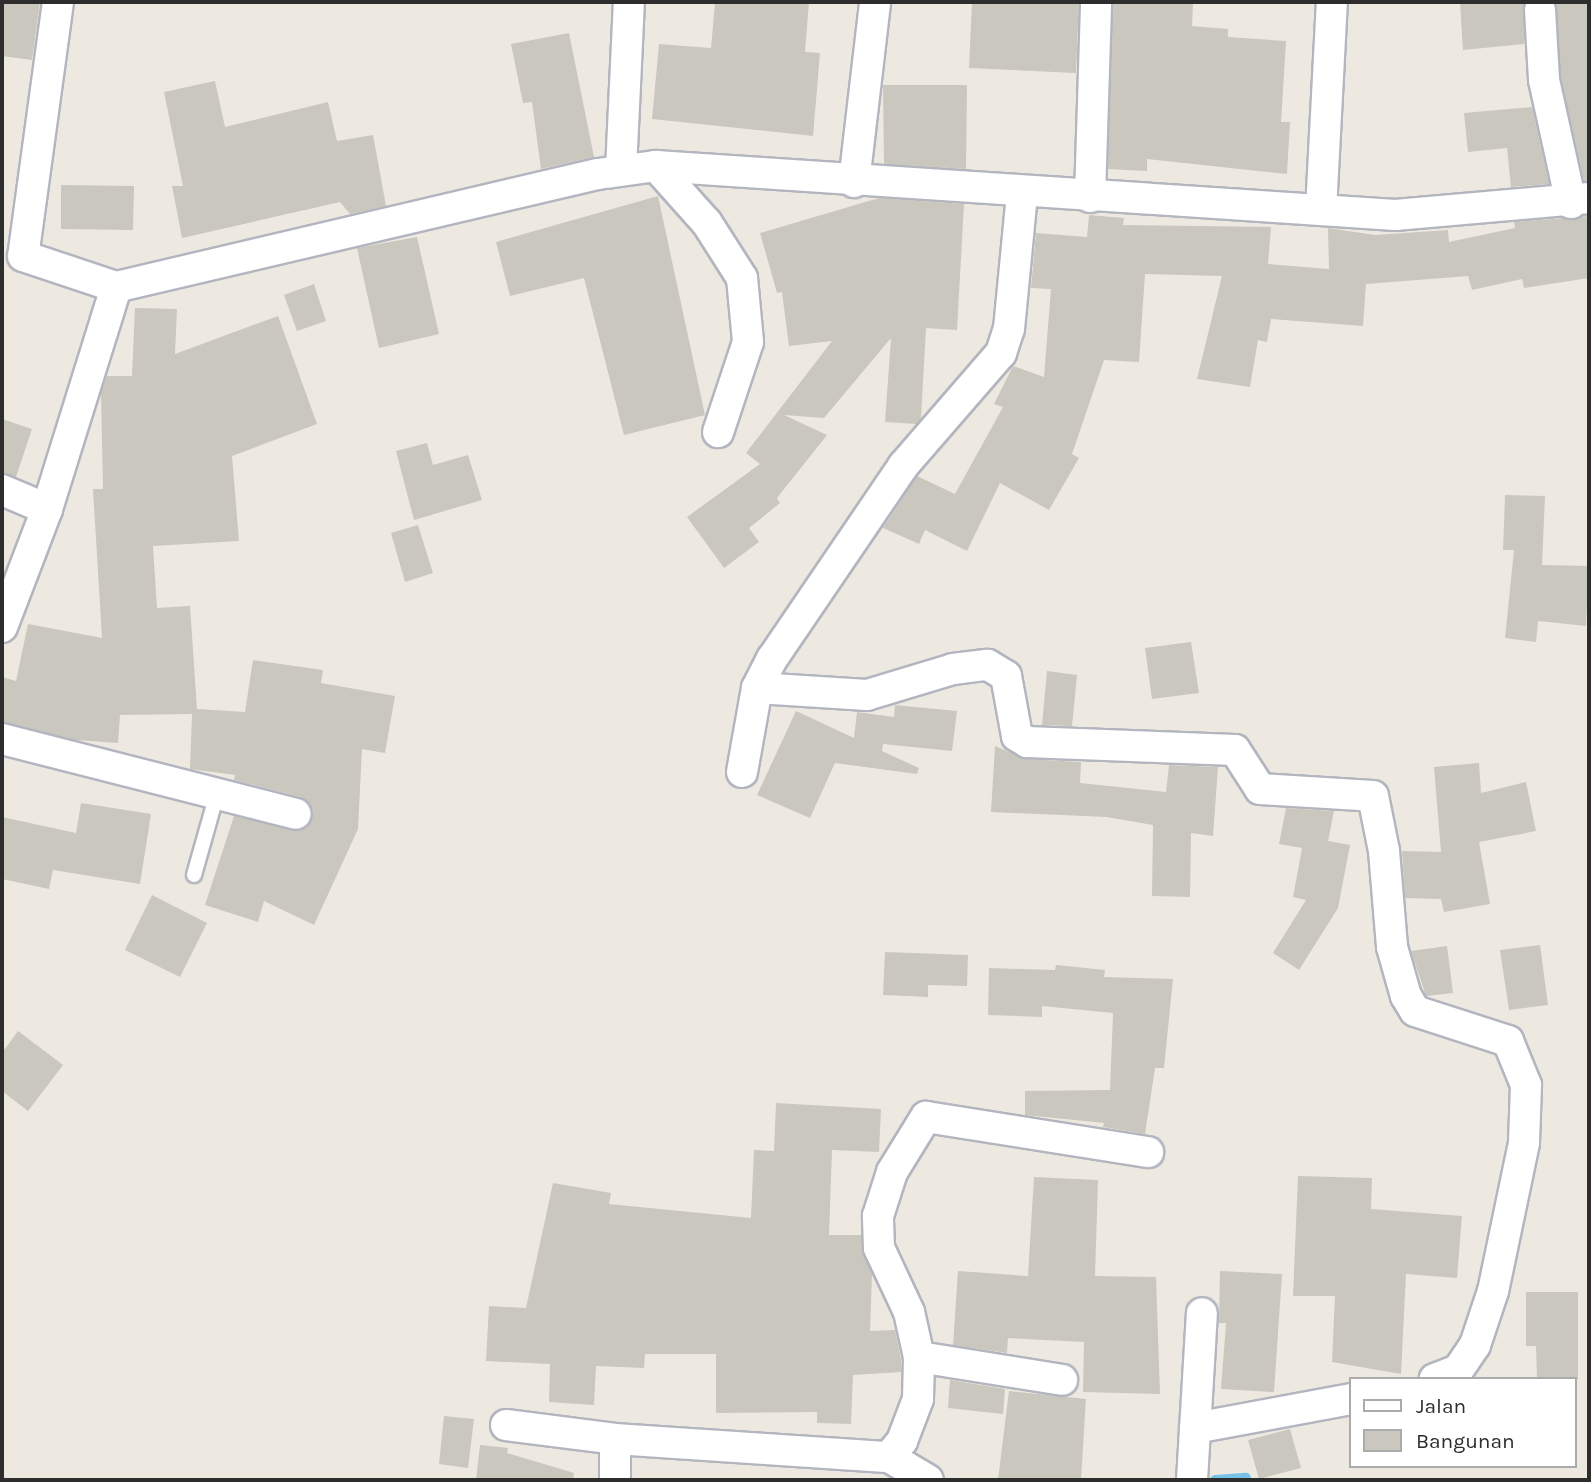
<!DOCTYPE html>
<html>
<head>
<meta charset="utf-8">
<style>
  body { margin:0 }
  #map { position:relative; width:1591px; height:1482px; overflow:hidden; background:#eee9e0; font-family:Karla,sans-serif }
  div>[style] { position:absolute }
  .stream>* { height:10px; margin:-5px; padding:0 5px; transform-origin:5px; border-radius:5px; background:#78c2ea }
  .building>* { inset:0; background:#cac7be }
  .roads { filter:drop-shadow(2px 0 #b3b5bf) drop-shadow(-2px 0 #b3b5bf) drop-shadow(0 2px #b3b5bf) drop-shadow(0 -2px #b3b5bf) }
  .lane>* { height:14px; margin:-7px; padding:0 7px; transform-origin:7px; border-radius:7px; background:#fff }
  .street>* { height:30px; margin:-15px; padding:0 15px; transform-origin:15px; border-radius:15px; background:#fff }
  span { translate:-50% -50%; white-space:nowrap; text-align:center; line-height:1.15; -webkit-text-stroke:6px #fff; paint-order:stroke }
  .frame { position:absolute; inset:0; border:4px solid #2d2d2d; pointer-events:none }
  .legend { position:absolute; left:1349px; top:1377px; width:228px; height:91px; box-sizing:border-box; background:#fff; border:2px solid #ababab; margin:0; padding:9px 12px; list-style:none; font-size:21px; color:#2d2d2d }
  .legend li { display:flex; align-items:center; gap:14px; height:35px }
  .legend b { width:35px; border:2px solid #ababab }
</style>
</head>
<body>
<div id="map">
  <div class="stream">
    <div style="left:1215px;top:1480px;width:31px;rotate:-4deg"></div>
  </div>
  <div class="building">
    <div style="clip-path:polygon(2px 2px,40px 2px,32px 60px,2px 56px)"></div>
    <div style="clip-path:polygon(715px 2px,809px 2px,805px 52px,820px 53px,813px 136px,652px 119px,659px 44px,711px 48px)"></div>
    <div style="clip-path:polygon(972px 2px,1079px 2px,1076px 73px,969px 68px)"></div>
    <div style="clip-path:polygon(1113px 2px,1193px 2px,1192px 26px,1228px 29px,1228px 37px,1286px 41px,1281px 122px,1290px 122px,1287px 174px,1147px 159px,1147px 171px,1108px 169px)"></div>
    <div style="clip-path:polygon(1460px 2px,1525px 2px,1524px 44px,1463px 50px)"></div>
    <div style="clip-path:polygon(1555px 2px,1589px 2px,1589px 181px,1584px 181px,1561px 78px)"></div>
    <div style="clip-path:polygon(569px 33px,594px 157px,541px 169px,532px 102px,523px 103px,511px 44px)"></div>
    <div style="clip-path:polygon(215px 81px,225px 127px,328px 102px,337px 141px,373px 135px,386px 206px,350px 214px,340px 202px,182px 238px,172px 186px,183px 186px,164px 92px)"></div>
    <div style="clip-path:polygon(883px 85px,967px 85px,966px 169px,884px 164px)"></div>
    <div style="clip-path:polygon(1532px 107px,1549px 184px,1511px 187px,1507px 148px,1468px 152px,1464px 113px)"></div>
    <div style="clip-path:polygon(61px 185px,134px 186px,133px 230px,61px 229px)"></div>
    <div style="clip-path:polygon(658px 196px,705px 415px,624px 435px,584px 278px,510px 296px,496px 242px)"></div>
    <div style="clip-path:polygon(879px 198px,964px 204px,957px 330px,926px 328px,921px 418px,917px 424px,885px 422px,891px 338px,824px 418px,784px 415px,827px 435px,777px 498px,780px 503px,749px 528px,759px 542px,724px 568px,687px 517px,760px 464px,746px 453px,832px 341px,789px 346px,782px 292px,777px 293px,760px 233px)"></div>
    <div style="clip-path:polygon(1089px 215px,1124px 218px,1123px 225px,1271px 227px,1268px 264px,1329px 269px,1328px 228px,1375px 235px,1448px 230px,1449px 242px,1515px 228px,1514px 222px,1589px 216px,1589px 278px,1524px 288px,1522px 279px,1472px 290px,1468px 276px,1366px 284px,1363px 326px,1271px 319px,1267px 342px,1258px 340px,1250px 387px,1197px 379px,1222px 276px,1145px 274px,1139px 362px,1104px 360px,1072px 454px,1079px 458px,1049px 510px,1000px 483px,967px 551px,925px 530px,919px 544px,883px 528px,917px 476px,955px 494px,1003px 407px,994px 404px,1013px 366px,1044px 377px,1051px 289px,1031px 288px,1036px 233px,1087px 237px)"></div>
    <div style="clip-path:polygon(417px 237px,439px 334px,379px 348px,357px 248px)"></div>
    <div style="clip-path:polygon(314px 284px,326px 321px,297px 331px,284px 295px)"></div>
    <div style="clip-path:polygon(135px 308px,177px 309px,175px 354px,278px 316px,317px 424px,232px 456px,239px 541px,153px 546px,157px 608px,190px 606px,197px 709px,245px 712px,253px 660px,323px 670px,321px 683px,395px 696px,385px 753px,362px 749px,358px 829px,314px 925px,264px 901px,258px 922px,205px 905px,234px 816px,300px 831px,309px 826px,313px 810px,301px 797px,234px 780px,235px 775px,190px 769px,192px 714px,120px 715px,118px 743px,76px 740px,2px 722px,2px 677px,16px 681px,28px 624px,102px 638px,93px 489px,103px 489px,101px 393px,107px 376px,132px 376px)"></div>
    <div style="clip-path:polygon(2px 419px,32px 429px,16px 477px,2px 473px)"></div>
    <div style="clip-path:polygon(427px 443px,433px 465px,468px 455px,482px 500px,414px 520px,396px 451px)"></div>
    <div style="clip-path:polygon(1505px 495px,1545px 496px,1542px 565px,1589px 566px,1586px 626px,1538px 621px,1536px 642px,1505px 638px,1514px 550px,1503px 550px)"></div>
    <div style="clip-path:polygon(418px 525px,433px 573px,405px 582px,391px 533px)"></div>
    <div style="clip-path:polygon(1191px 642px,1199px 693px,1152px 699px,1145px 648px)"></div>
    <div style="clip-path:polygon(1047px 671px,1077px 675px,1072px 726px,1042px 725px)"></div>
    <div style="clip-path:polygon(895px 705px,957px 711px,952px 751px,883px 744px,882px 751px,919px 768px,917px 774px,835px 763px,810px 818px,757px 795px,796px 711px,854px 738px,857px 712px,894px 717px)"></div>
    <div style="clip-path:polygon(995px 746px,1026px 759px,1081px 762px,1080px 783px,1166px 792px,1169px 765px,1218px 767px,1213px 836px,1191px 833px,1190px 897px,1152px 896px,1153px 825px,1107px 817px,991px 812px)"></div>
    <div style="clip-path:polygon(1479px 763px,1481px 793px,1526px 782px,1536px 831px,1479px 842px,1490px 904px,1444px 912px,1441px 899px,1405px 898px,1402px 851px,1441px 852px,1434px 767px)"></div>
    <div style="clip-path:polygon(81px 803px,151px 814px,140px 884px,53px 870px,49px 889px,2px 879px,2px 817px,76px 833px)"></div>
    <div style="clip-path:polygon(1286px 808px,1334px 811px,1328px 841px,1350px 845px,1338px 908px,1299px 970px,1273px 953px,1306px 900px,1293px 897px,1302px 848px,1279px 844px)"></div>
    <div style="clip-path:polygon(152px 895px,207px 923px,180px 977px,125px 950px)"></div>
    <div style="clip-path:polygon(1540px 945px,1548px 1005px,1509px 1010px,1500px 950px)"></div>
    <div style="clip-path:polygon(1447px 946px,1453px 993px,1426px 996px,1411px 951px)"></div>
    <div style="clip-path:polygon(885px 952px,968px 955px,967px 986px,928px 985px,928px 997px,883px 995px)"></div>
    <div style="clip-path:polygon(1056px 965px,1105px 970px,1104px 977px,1173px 979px,1164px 1068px,1155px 1068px,1145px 1134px,1103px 1127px,1104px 1123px,1025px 1115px,1025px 1091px,1110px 1090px,1113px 1013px,1042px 1006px,1042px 1017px,988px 1015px,989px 968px,1055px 970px)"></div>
    <div style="clip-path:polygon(18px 1031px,63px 1065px,28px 1111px,2px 1091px,2px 1053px)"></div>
    <div style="clip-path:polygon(776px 1103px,881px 1109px,879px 1152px,832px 1150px,829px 1235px,861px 1235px,872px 1274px,870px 1331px,895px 1330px,901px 1359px,901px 1372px,853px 1375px,851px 1424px,817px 1423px,817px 1412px,716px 1413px,716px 1354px,645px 1354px,644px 1368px,596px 1366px,594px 1405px,549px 1402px,550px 1364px,486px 1361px,489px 1306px,526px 1308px,553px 1183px,611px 1193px,609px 1204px,751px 1218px,754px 1150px,774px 1151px)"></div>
    <div style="clip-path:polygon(1298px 1176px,1372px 1178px,1371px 1209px,1462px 1216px,1457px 1278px,1406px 1274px,1401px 1374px,1332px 1362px,1335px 1296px,1293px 1296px)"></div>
    <div style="clip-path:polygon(1034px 1177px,1098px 1180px,1095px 1276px,1156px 1277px,1160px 1394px,1083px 1392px,1084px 1342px,1008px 1338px,1007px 1353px,953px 1345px,958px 1271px,1028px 1276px)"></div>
    <div style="clip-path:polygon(1220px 1271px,1282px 1274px,1274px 1392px,1221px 1389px,1226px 1323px,1219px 1323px)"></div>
    <div style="clip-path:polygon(1526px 1292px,1578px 1292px,1578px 1379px,1537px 1379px,1536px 1346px,1526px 1346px)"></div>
    <div style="clip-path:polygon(950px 1380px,1005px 1389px,1003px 1414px,948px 1408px)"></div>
    <div style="clip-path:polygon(1009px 1391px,1086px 1399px,1081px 1480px,998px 1480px)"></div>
    <div style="clip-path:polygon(444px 1416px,474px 1419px,468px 1468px,439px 1464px)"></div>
    <div style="clip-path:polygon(1290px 1429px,1301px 1468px,1259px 1479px,1248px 1440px)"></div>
    <div style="clip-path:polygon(480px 1445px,508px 1448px,507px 1453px,574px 1473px,573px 1480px,476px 1480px)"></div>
  </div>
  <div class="roads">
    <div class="lane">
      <div style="left:194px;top:875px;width:81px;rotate:-74.2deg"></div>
    </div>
    <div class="street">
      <div style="left:58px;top:2px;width:256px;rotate:97.8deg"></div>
      <div style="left:23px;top:256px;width:98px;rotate:18.4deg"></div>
      <div style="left:1540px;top:10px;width:70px;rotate:86.7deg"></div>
      <div style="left:1544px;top:80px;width:126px;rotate:77.6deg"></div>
      <div style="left:656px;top:166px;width:76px;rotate:48.2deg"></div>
      <div style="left:707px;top:223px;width:65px;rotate:57.5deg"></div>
      <div style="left:742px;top:278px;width:64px;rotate:84.6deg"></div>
      <div style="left:748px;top:342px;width:95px;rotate:108.4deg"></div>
      <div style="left:621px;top:170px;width:168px;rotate:-87.3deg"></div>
      <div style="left:854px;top:182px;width:181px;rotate:-83.3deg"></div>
      <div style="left:1090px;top:197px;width:195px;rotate:-88.2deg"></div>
      <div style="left:1321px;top:210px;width:208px;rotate:-87deg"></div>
      <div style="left:2px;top:490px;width:49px;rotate:22.9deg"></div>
      <div style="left:2px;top:627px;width:126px;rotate:-69.1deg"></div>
      <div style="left:47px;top:509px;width:232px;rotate:-72.7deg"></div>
      <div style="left:116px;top:287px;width:495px;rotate:-13.2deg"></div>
      <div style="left:598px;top:174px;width:59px;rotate:-7.9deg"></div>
      <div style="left:656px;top:166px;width:741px;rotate:3.79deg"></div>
      <div style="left:1395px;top:215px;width:195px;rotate:-5deg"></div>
      <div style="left:757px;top:688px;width:110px;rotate:3.6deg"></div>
      <div style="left:867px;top:695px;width:90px;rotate:-16.8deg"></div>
      <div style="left:953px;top:669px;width:35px;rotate:-7deg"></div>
      <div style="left:988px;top:665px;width:21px;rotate:31deg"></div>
      <div style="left:1006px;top:676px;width:61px;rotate:79.6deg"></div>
      <div style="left:1017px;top:736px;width:12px;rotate:31deg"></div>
      <div style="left:1027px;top:742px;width:208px;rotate:2.2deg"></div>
      <div style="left:1235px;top:750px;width:46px;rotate:57.3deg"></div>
      <div style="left:1260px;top:789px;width:113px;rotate:3.5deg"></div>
      <div style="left:1373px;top:796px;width:56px;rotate:78.7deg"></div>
      <div style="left:1384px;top:851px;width:96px;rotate:85.2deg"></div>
      <div style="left:1392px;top:947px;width:51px;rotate:74.1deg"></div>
      <div style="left:1406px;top:996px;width:17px;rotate:59deg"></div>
      <div style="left:1415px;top:1011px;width:98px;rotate:17.9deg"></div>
      <div style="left:1508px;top:1041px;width:48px;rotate:67.8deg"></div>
      <div style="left:1526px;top:1085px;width:58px;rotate:92deg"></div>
      <div style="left:1524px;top:1143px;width:151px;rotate:101.8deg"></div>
      <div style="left:1493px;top:1291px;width:57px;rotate:108.4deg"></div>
      <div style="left:1475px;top:1345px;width:30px;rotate:124deg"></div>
      <div style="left:1458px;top:1370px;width:25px;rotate:159deg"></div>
      <div style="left:2px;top:739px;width:303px;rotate:14.3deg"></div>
      <div style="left:742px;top:772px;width:85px;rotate:-79.9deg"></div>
      <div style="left:757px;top:688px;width:33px;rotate:-63deg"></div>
      <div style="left:772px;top:659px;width:233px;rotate:-55.8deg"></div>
      <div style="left:903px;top:466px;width:150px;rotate:-49.1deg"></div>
      <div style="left:1001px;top:353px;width:25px;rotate:-72deg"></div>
      <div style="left:1009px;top:329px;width:137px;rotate:-84.5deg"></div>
      <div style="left:919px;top:1357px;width:145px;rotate:9.1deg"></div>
      <div style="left:506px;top:1425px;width:110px;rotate:7.3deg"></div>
      <div style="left:615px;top:1439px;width:275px;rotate:3.8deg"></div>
      <div style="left:889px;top:1457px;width:45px;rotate:30.5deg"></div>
      <div style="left:1195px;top:1428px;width:159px;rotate:-10.5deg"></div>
      <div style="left:889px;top:1457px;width:21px;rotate:-51deg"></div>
      <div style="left:902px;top:1441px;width:45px;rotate:-69.1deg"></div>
      <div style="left:918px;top:1399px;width:42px;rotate:-88.6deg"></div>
      <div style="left:919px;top:1357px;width:46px;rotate:-102.5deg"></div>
      <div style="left:909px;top:1312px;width:71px;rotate:-115.1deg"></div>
      <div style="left:879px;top:1248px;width:32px;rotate:-92deg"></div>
      <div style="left:878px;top:1216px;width:46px;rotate:-72.3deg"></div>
      <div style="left:892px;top:1172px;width:65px;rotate:-58.3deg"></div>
      <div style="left:926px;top:1117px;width:225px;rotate:9deg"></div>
      <div style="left:615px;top:1480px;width:41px;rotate:-90deg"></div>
      <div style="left:1192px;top:1480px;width:167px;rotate:-86.6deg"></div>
    </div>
  </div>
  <div class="frame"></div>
  <ul class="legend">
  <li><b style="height:9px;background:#fff"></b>Jalan</li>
  <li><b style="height:19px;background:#cac7be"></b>Bangunan</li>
  </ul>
</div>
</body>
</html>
